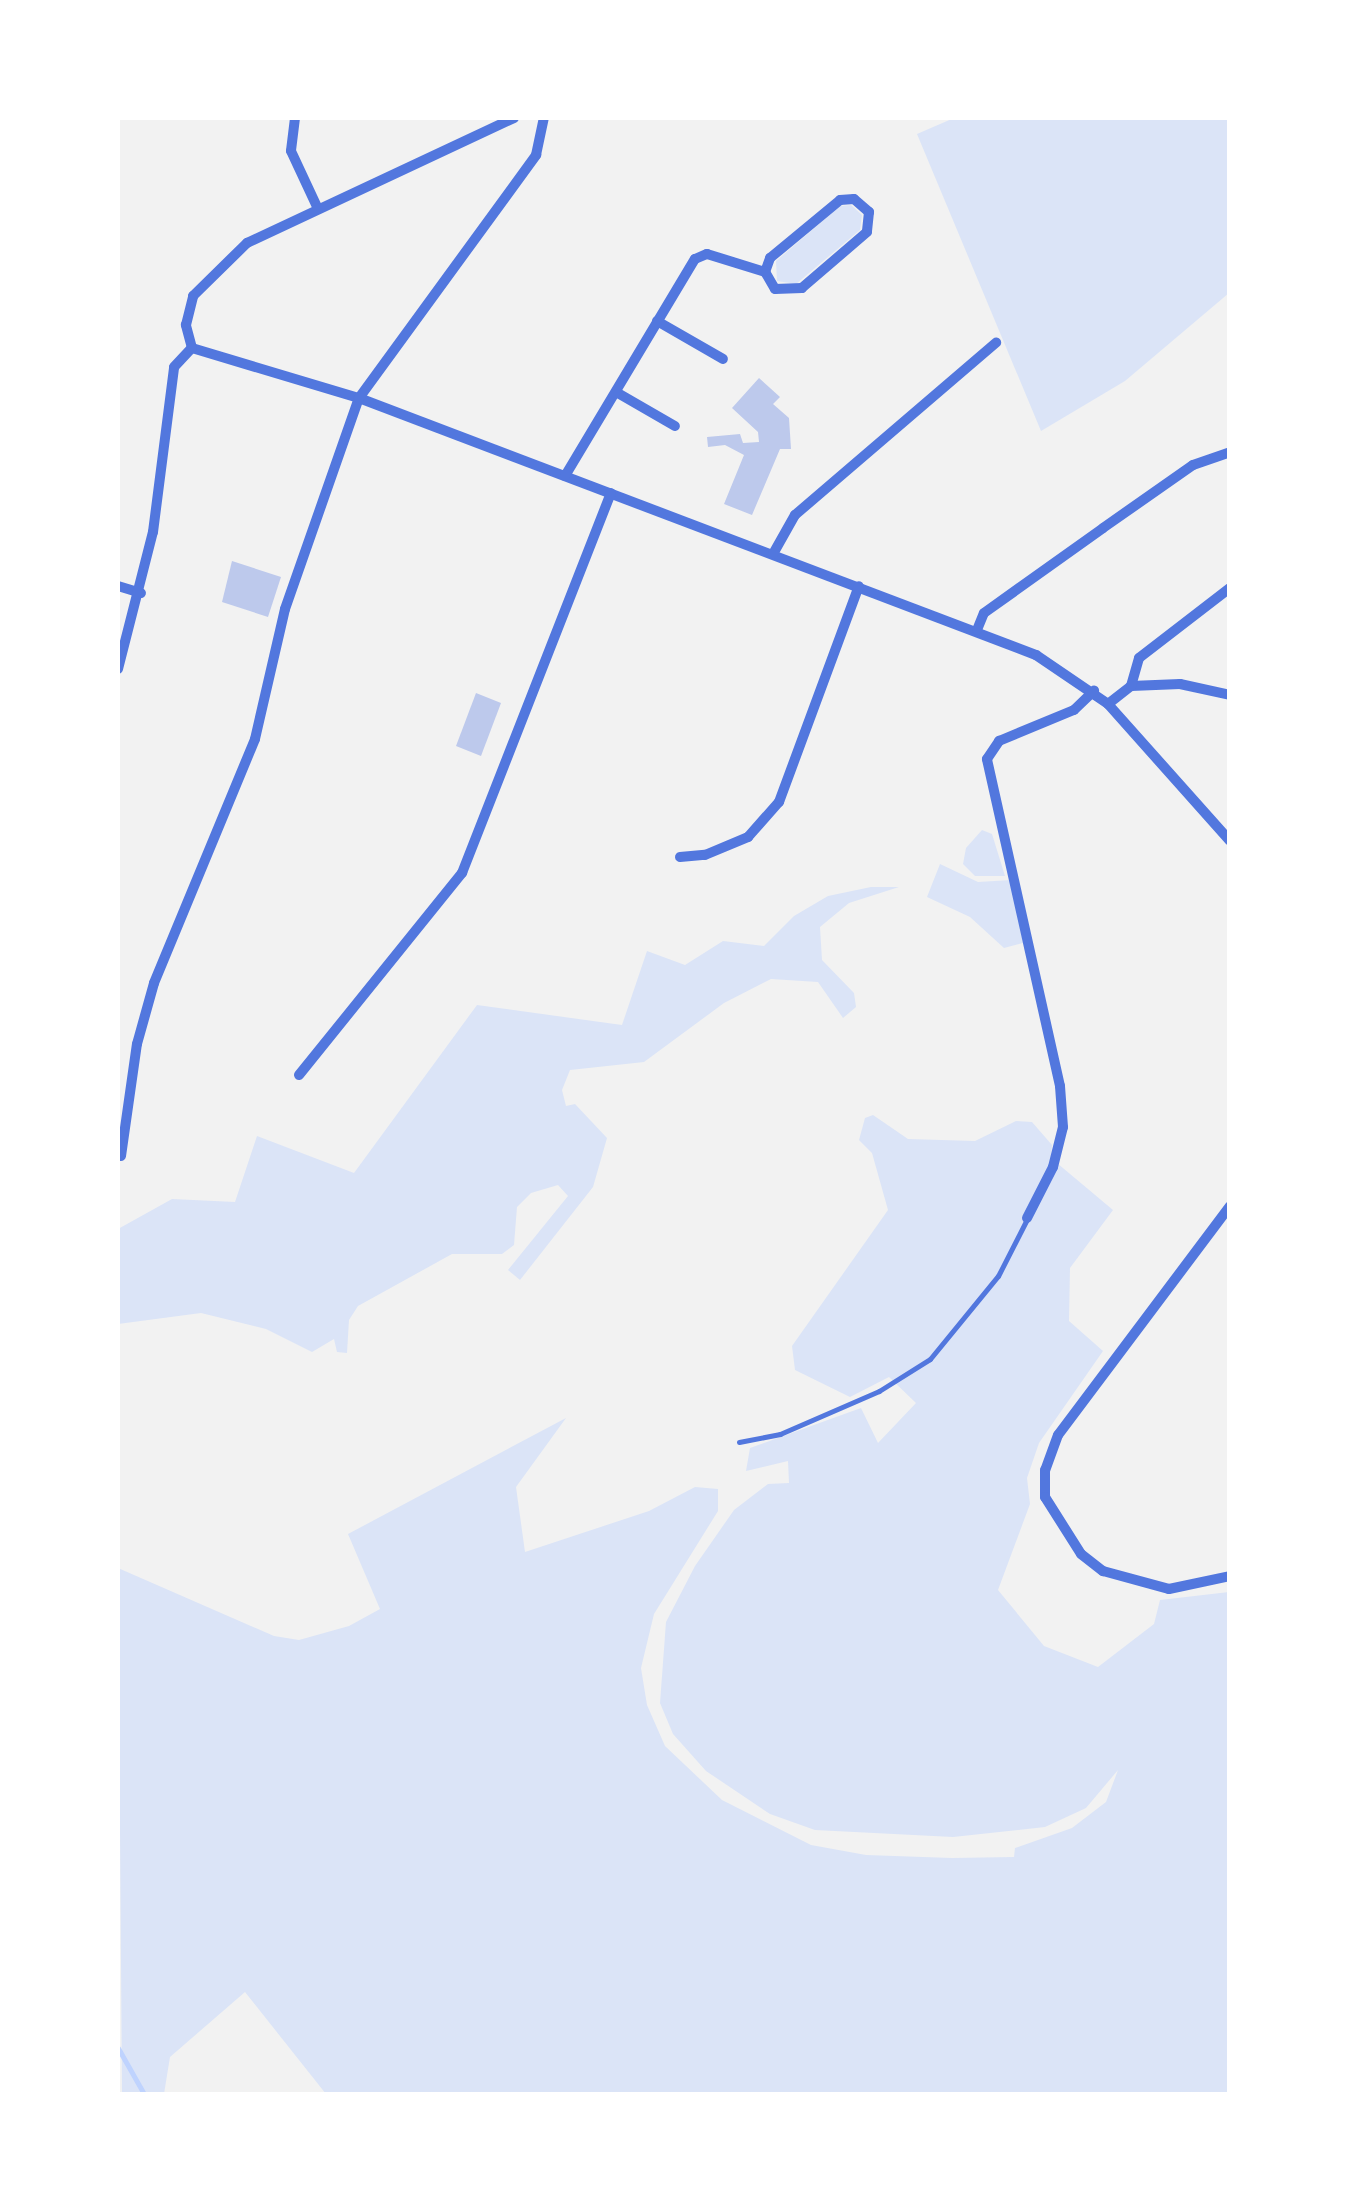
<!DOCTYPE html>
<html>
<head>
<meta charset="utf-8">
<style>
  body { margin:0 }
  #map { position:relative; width:1347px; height:2212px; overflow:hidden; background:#f2f2f2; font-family:Barlow,sans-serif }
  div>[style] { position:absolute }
  .green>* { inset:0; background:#dbe4f7 }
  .stream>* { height:5px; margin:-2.5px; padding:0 2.5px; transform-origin:2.5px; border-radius:2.5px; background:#bfd3fe }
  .building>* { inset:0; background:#bdc9ec }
  .service>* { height:5px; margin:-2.5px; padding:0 2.5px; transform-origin:2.5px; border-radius:2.5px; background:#5277de }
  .minor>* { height:10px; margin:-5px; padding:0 5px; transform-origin:5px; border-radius:5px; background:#5277de }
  span { translate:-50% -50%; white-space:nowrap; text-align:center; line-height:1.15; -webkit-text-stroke:8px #fff; paint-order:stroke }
  .frame { position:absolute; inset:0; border:120px solid #fff; pointer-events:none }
</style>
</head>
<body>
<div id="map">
  <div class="green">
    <div style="clip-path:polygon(954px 118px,1229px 118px,1229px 293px,1125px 381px,1041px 431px,917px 134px)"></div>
    <div style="clip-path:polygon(851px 205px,862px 215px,860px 230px,796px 284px,777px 281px,776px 261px,840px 206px)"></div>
    <div style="clip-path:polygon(982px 830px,992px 834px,1005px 876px,975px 876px,963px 864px,966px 848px)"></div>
    <div style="clip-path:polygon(940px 864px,978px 882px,1011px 880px,1023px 943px,1004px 948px,970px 917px,927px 897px)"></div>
    <div style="clip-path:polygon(871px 887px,899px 887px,849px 903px,820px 927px,822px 960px,854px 993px,856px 1007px,843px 1018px,818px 982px,771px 979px,724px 1003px,644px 1062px,570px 1070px,562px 1090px,566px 1106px,575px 1104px,607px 1138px,593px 1187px,520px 1280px,508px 1270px,568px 1196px,558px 1185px,531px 1193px,517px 1207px,514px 1245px,502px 1254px,452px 1254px,358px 1306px,349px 1320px,347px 1353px,337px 1352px,334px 1339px,312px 1352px,266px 1329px,201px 1313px,118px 1324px,118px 1229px,172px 1199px,235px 1202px,257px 1136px,354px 1173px,477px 1005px,622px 1025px,647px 951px,685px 965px,723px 941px,764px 946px,794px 916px,828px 896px)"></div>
    <div style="clip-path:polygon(873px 1115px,908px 1139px,975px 1141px,1016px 1121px,1032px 1122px,1052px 1145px,1051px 1158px,1113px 1210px,1070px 1268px,1069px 1321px,1103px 1351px,1039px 1443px,1027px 1478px,1030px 1504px,998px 1590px,1044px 1646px,1098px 1667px,1154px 1624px,1160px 1600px,1229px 1592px,1229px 2094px,326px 2094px,245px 1992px,170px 2057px,164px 2094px,122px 2094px,118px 1568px,274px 1636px,299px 1640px,349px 1626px,380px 1609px,348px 1534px,566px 1418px,516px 1487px,525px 1552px,649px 1511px,695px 1487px,718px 1489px,718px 1511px,654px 1614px,641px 1668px,647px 1705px,665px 1746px,722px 1800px,811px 1845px,866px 1855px,952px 1858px,1014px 1857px,1015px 1848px,1072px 1828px,1106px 1802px,1118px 1770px,1086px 1808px,1045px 1827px,953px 1837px,815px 1830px,770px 1814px,706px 1771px,673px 1734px,660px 1703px,666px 1622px,695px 1566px,734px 1510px,768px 1484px,789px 1483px,788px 1461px,746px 1471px,750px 1448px,861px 1408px,878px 1443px,916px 1403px,889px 1377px,850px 1397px,795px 1370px,792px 1346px,888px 1210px,872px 1153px,859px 1140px,865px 1118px)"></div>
  </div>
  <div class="stream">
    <div style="left:118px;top:2048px;width:53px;rotate:60.5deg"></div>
  </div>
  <div class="building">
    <div style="clip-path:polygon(759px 378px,780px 397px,773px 404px,789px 418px,791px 449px,780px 449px,752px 515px,724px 504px,744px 455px,725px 445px,708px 447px,707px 437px,740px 434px,743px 443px,759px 442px,758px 432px,732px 408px)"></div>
    <div style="clip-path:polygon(232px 561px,281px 577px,268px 617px,222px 602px)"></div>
    <div style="clip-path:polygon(476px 693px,501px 703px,481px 756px,456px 746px)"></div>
  </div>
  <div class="service">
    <div style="left:739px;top:1442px;width:42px;rotate:-11deg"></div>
    <div style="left:780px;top:1434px;width:108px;rotate:-23.5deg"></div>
    <div style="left:879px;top:1391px;width:60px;rotate:-32.1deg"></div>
    <div style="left:930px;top:1359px;width:107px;rotate:-50.7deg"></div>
    <div style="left:998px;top:1276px;width:62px;rotate:-63deg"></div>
  </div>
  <div class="minor">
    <div style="left:295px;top:118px;width:33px;rotate:97deg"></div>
    <div style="left:291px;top:151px;width:64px;rotate:65deg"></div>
    <div style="left:854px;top:199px;width:20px;rotate:41deg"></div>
    <div style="left:869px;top:212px;width:20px;rotate:96deg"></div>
    <div style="left:867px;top:232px;width:86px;rotate:139.3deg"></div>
    <div style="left:802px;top:288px;width:27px;rotate:178deg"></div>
    <div style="left:775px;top:289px;width:20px;rotate:-120deg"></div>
    <div style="left:765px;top:272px;width:15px;rotate:-70deg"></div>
    <div style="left:770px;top:258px;width:91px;rotate:-39.6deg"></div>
    <div style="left:840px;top:200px;width:14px;rotate:-4deg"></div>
    <div style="left:657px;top:321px;width:76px;rotate:29.9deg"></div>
    <div style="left:192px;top:348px;width:174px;rotate:16.7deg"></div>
    <div style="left:359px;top:398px;width:724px;rotate:20.79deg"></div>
    <div style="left:1036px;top:655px;width:87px;rotate:34.2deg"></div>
    <div style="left:1108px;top:704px;width:183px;rotate:48.3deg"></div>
    <div style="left:192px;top:348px;width:24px;rotate:-105deg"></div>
    <div style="left:186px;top:325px;width:30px;rotate:-76deg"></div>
    <div style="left:193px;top:296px;width:76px;rotate:-44.5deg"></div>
    <div style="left:247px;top:243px;width:295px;rotate:-25.1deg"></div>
    <div style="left:616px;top:392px;width:68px;rotate:30deg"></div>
    <div style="left:565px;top:476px;width:253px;rotate:-59.1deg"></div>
    <div style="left:695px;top:259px;width:13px;rotate:-23deg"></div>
    <div style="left:707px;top:254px;width:61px;rotate:17.2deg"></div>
    <div style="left:773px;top:554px;width:45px;rotate:-60.6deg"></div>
    <div style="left:795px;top:515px;width:265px;rotate:-40.6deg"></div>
    <div style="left:118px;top:586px;width:24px;rotate:17deg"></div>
    <div style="left:977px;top:630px;width:18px;rotate:-68deg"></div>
    <div style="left:984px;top:613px;width:146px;rotate:-35.5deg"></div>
    <div style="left:1103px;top:528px;width:110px;rotate:-35deg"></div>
    <div style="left:1193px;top:465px;width:39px;rotate:-19deg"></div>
    <div style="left:118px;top:669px;width:141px;rotate:-75.7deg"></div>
    <div style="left:153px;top:532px;width:166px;rotate:-82.7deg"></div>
    <div style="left:174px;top:367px;width:26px;rotate:-47deg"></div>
    <div style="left:1131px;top:686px;width:49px;rotate:-2.3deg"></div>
    <div style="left:1180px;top:684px;width:51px;rotate:12.4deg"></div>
    <div style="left:1108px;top:704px;width:29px;rotate:-38deg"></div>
    <div style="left:1131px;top:686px;width:29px;rotate:-74deg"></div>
    <div style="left:1139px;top:658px;width:115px;rotate:-37.6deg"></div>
    <div style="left:680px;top:857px;width:25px;rotate:-5deg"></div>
    <div style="left:705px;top:855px;width:47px;rotate:-22.7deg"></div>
    <div style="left:748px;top:837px;width:47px;rotate:-48.5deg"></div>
    <div style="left:779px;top:802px;width:230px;rotate:-69.7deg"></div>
    <div style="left:299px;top:1075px;width:260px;rotate:-51.1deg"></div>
    <div style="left:462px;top:873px;width:408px;rotate:-68.6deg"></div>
    <div style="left:121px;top:1156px;width:113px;rotate:-81.9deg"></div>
    <div style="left:137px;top:1044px;width:63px;rotate:-74.4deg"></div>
    <div style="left:154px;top:983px;width:264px;rotate:-67.5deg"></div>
    <div style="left:255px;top:739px;width:133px;rotate:-77deg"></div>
    <div style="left:285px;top:609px;width:224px;rotate:-70.7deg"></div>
    <div style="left:359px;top:398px;width:301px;rotate:-53.9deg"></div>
    <div style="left:536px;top:155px;width:38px;rotate:-78deg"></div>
    <div style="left:1230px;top:1206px;width:286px;rotate:126.9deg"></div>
    <div style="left:1058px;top:1435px;width:37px;rotate:110deg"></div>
    <div style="left:1045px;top:1470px;width:27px;rotate:90deg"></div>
    <div style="left:1045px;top:1497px;width:67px;rotate:57.7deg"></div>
    <div style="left:1081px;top:1554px;width:28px;rotate:38deg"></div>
    <div style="left:1103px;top:1571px;width:68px;rotate:15.3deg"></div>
    <div style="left:1169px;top:1589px;width:62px;rotate:-12deg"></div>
    <div style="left:1027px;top:1218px;width:57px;rotate:-63deg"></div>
    <div style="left:1053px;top:1167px;width:41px;rotate:-76deg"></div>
    <div style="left:1063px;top:1127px;width:41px;rotate:-94.2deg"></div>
    <div style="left:1060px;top:1086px;width:335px;rotate:-102.6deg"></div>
    <div style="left:987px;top:759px;width:22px;rotate:-56deg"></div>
    <div style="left:999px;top:741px;width:81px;rotate:-22.5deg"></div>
    <div style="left:1074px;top:710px;width:28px;rotate:-44deg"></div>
  </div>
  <div class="frame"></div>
</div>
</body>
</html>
